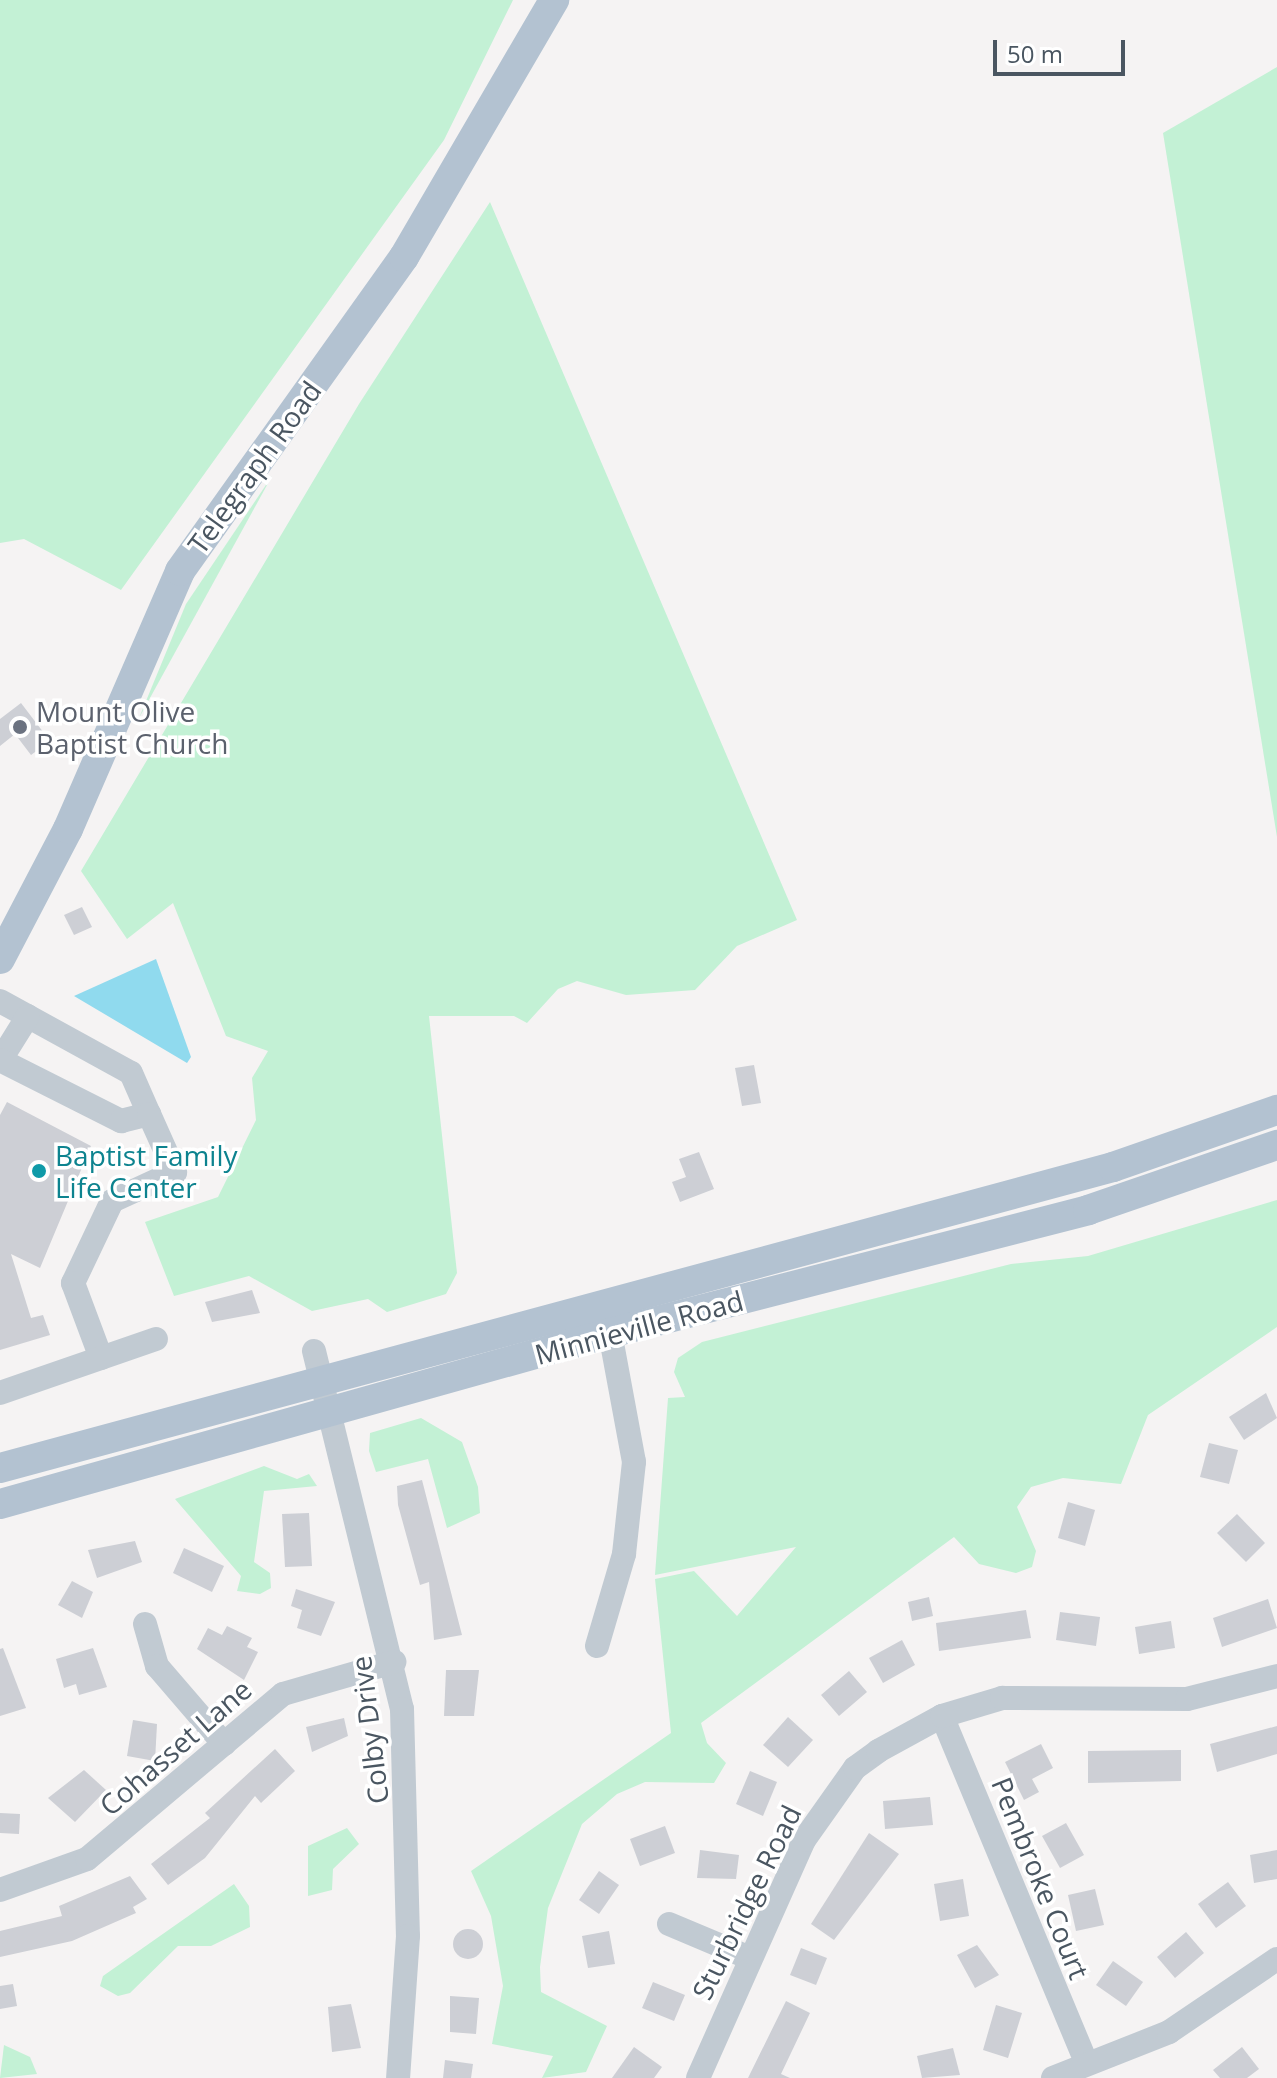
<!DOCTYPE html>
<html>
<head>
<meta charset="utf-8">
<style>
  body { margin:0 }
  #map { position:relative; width:1277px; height:2078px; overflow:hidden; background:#f5f3f3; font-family:"Open Sans",sans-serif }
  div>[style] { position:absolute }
  .green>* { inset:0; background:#c3f1d5 }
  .water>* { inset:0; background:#90daee }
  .building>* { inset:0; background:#cdcfd5 }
  .round { border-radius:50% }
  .minor>* { height:24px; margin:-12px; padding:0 12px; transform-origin:12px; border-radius:12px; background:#c1cad2 }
  .major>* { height:30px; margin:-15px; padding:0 15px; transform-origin:15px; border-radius:15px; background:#b3c2d1 }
  .dots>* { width:22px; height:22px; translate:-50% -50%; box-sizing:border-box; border:4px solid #fff; border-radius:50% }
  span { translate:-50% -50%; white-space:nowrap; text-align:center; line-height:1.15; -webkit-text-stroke:7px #fff; paint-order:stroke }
  .street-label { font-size:28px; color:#4a5661 }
  .worship-label { font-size:28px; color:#5b616d }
  .left { translate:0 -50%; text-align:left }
  .culture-label { font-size:28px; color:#0d838f }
  .scale { position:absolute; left:993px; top:40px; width:132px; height:36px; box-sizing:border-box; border:4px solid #4a5661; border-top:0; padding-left:10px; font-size:24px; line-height:28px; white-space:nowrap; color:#4a5661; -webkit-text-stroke:6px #fff; paint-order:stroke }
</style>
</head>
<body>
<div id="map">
  <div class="green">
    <div style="clip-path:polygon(0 0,513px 0,444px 140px,121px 590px,24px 539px,0 543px)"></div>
    <div style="clip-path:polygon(1277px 67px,1277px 837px,1163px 133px)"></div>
    <div style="clip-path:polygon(490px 202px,797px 920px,737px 946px,695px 990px,626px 995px,577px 981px,558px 989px,527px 1023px,514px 1016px,429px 1016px,457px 1273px,446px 1294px,387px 1312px,368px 1299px,312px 1311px,249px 1276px,174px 1296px,145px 1222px,218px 1197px,256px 1120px,252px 1078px,268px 1051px,226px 1036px,173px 903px,127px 939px,81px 871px,359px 404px)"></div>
    <div style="clip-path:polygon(272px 476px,139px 718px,186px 604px)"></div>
    <div style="clip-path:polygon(1277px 1200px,1277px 1327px,1148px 1415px,1121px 1484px,1063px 1478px,1031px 1487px,1017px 1507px,1036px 1551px,1032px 1567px,1016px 1573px,979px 1564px,954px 1537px,701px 1723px,707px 1743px,726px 1763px,714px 1783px,645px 1782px,617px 1794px,582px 1824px,548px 1908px,540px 1967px,541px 1992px,607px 2026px,586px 2072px,542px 2078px,553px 2056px,492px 2044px,503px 1986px,491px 1916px,471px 1871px,671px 1733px,655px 1579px,694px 1571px,737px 1616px,796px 1547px,655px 1575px,668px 1398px,685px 1397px,674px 1372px,678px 1358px,702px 1342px,1011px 1264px,1088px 1256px)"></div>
    <div style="clip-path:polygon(421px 1418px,462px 1442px,478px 1487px,480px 1513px,447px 1528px,428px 1459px,376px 1472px,369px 1451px,370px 1433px)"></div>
    <div style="clip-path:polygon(264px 1466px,297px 1479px,309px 1474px,317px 1486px,264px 1491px,254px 1562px,270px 1573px,271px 1588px,260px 1594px,237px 1591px,241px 1576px,175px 1499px)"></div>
    <div style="clip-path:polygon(347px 1828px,359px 1844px,333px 1869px,332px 1890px,308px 1896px,308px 1846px)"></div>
    <div style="clip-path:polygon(234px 1884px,249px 1906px,250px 1927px,211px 1946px,178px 1946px,130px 1993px,118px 1996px,100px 1986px,103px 1976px)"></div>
    <div style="clip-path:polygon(4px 2045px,30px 2057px,37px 2074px,0 2078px)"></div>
  </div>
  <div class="water">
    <div style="clip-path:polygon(156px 959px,191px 1057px,187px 1063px,74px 996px)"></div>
  </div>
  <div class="building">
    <div style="clip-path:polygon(21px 703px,50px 741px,31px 755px,15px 734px,0 746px,0 719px)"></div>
    <div style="clip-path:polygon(82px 907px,92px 927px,74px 935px,64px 915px)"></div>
    <div style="clip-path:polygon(754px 1065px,761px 1103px,742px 1106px,735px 1068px)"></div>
    <div style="clip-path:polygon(7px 1102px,91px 1146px,40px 1268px,11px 1254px,31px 1318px,43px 1315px,50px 1335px,0 1350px,0 1115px)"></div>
    <div style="clip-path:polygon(699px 1152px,714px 1189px,680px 1202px,672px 1182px,686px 1177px,679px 1159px)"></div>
    <div style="clip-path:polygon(252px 1290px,260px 1313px,212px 1322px,205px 1302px)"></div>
    <div style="clip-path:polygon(1266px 1393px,1277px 1418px,1244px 1440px,1229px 1417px)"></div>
    <div style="clip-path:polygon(1209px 1443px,1238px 1450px,1229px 1484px,1200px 1477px)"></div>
    <div style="clip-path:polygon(422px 1480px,462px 1635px,434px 1640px,429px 1582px,420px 1585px,398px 1505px,397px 1486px)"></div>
    <div style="clip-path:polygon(1068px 1502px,1095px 1510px,1085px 1546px,1058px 1538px)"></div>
    <div style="clip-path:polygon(309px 1513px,312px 1566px,285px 1567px,282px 1514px)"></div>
    <div style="clip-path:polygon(1237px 1514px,1265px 1543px,1246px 1562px,1217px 1533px)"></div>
    <div style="clip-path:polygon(135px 1541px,142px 1562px,97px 1578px,88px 1550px)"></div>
    <div style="clip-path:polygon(184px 1548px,224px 1566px,212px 1592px,173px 1573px)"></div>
    <div style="clip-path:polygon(72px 1581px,93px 1592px,82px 1618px,58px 1605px)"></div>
    <div style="clip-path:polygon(296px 1589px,335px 1602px,321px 1636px,297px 1628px,302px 1610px,291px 1606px)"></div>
    <div style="clip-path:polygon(929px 1597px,933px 1616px,912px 1621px,908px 1602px)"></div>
    <div style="clip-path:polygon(1268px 1599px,1277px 1628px,1222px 1647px,1213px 1618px)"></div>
    <div style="clip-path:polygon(1026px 1610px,1031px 1638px,939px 1651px,936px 1623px)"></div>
    <div style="clip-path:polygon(1060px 1612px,1100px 1617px,1096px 1646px,1056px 1640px)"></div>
    <div style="clip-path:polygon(1171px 1621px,1175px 1648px,1139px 1654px,1135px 1627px)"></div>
    <div style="clip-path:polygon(227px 1626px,252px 1638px,247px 1647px,258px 1652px,244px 1680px,197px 1649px,208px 1628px,222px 1635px)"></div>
    <div style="clip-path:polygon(902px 1640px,915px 1665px,883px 1683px,869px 1658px)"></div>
    <div style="clip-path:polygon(3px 1648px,26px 1708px,0 1716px,0 1649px)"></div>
    <div style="clip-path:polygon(93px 1648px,107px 1687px,79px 1695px,76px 1684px,64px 1688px,56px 1659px)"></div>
    <div style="clip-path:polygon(446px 1670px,479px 1670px,474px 1716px,444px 1716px)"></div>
    <div style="clip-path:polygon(849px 1671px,867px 1692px,839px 1716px,821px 1695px)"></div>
    <div style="clip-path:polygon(788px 1717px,813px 1740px,788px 1767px,763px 1745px)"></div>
    <div style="clip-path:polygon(344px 1718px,348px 1736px,312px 1752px,306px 1727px)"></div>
    <div style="clip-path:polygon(133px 1720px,157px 1724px,155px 1761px,127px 1756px)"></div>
    <div style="clip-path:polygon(1277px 1726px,1277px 1754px,1217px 1772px,1210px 1744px)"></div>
    <div style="clip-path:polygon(1041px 1744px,1053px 1768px,1032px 1779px,1039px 1792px,1024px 1800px,1005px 1762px)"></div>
    <div style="clip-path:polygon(275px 1749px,295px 1771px,261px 1803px,255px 1796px,205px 1858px,168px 1885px,151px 1864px,210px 1818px,205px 1813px)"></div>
    <div style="clip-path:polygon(1181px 1750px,1181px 1781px,1088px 1783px,1088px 1751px)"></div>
    <div style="clip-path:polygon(84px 1770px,106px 1790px,75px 1822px,48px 1798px)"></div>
    <div style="clip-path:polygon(750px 1771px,777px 1782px,763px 1816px,736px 1804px)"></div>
    <div style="clip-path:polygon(930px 1797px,933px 1825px,885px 1829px,883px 1801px)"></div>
    <div style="clip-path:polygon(0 1813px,20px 1814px,19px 1834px,0 1833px)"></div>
    <div style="clip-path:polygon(1066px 1823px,1084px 1855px,1060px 1868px,1042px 1836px)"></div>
    <div style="clip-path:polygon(665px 1826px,675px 1853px,640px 1866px,630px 1839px)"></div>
    <div style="clip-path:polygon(869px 1833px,899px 1854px,834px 1940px,811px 1924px)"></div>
    <div style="clip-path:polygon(700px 1850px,739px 1855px,736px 1879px,697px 1878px)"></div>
    <div style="clip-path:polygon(1277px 1850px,1277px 1879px,1254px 1883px,1250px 1855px)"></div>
    <div style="clip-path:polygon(599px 1871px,619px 1885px,599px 1914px,579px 1900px)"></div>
    <div style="clip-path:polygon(130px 1876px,147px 1899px,133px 1907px,136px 1913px,72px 1941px,0 1957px,0 1931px,62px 1916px,59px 1906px)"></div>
    <div style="clip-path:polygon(963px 1879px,969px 1916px,940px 1921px,934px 1884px)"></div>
    <div style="clip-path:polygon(1228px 1882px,1246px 1906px,1216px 1928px,1198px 1904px)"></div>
    <div style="clip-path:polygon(1095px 1889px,1104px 1925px,1076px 1931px,1068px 1895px)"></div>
    <div class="round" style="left:453px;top:1929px;width:30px;height:30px"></div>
    <div style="clip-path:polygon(609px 1931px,615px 1964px,588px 1968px,582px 1936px)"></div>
    <div style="clip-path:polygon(1186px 1932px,1204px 1953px,1175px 1978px,1157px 1957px)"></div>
    <div style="clip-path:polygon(977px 1945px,999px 1975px,975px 1988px,957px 1955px)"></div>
    <div style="clip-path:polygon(801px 1948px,827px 1958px,816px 1985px,790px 1975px)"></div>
    <div style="clip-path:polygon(1113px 1961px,1143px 1982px,1126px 2006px,1096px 1985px)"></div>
    <div style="clip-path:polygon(653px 1982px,685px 1995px,674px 2021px,642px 2008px)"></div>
    <div style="clip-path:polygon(13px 1984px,17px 2006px,0 2009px,0 1986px)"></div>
    <div style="clip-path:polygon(450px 1996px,479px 1998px,476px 2034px,450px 2032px)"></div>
    <div style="clip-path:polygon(786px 2001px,810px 2013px,781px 2074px,790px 2078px,748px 2078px)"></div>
    <div style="clip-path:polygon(351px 2004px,361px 2048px,332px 2052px,328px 2007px)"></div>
    <div style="clip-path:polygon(996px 2005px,1022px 2013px,1008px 2058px,983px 2050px)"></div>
    <div style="clip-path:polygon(634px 2047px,662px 2067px,654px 2078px,612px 2078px)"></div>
    <div style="clip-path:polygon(1242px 2047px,1259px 2069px,1247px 2078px,1220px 2078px,1213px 2070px)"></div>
    <div style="clip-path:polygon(953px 2048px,960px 2075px,922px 2078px,917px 2056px)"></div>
    <div style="clip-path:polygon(445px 2060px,473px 2064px,471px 2078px,443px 2078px)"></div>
  </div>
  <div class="minor">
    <div style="left:0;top:1001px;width:149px;rotate:28.8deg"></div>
    <div style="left:131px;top:1073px;width:45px;rotate:66.3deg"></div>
    <div style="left:3px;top:1056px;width:47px;rotate:-58deg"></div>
    <div style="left:0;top:1060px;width:136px;rotate:26.8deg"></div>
    <div style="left:121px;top:1121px;width:29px;rotate:-14deg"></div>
    <div style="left:149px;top:1114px;width:64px;rotate:65.9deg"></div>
    <div style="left:175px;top:1172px;width:69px;rotate:155.3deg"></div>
    <div style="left:112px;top:1201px;width:91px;rotate:115.4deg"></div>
    <div style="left:73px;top:1283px;width:80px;rotate:69.5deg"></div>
    <div style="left:314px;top:1351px;width:369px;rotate:76.2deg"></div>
    <div style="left:402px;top:1709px;width:227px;rotate:88.5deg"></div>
    <div style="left:408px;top:1936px;width:142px;rotate:94deg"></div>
    <div style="left:0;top:1393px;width:165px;rotate:-19.1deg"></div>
    <div style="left:145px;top:1624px;width:44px;rotate:74.1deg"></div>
    <div style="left:157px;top:1666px;width:103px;rotate:49.3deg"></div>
    <div style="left:597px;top:1646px;width:96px;rotate:-73.6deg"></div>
    <div style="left:624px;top:1554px;width:93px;rotate:-83.8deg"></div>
    <div style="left:634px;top:1462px;width:131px;rotate:-100.5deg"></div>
    <div style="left:942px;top:1716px;width:375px;rotate:67.4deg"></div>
    <div style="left:0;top:1890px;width:92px;rotate:-19.6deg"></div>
    <div style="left:87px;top:1859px;width:256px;rotate:-40.1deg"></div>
    <div style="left:283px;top:1694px;width:116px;rotate:-16.1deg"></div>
    <div style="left:669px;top:1924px;width:88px;rotate:22.8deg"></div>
    <div style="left:698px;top:2078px;width:261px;rotate:-66deg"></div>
    <div style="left:804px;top:1840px;width:88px;rotate:-54.7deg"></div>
    <div style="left:855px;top:1768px;width:29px;rotate:-36deg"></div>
    <div style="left:878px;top:1751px;width:73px;rotate:-28.7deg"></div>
    <div style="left:942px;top:1716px;width:63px;rotate:-16.7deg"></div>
    <div style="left:1002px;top:1698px;width:185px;rotate:0.3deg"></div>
    <div style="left:1187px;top:1699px;width:93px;rotate:-14.3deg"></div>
    <div style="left:1053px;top:2078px;width:125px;rotate:-21.6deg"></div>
    <div style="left:1169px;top:2032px;width:130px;rotate:-34.1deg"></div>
  </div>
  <div class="major">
    <div style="left:0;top:959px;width:147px;rotate:-62.4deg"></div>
    <div style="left:68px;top:829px;width:281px;rotate:-66.5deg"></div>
    <div style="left:180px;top:571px;width:386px;rotate:-54.5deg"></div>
    <div style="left:404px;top:257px;width:298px;rotate:-59.7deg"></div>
    <div style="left:0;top:1468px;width:1153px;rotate:-15.13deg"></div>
    <div style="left:1113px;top:1167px;width:174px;rotate:-19.2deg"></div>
    <div style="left:0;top:1504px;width:634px;rotate:-15.66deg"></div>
    <div style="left:610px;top:1333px;width:494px;rotate:-14.4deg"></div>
    <div style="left:1088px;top:1210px;width:200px;rotate:-19deg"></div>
  </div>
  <div class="dots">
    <div style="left:20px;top:727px;background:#6b7280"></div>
    <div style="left:39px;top:1171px;background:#0f9aa8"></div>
  </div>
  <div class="street-label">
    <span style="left:254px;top:467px;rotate:-54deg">Telegraph Road</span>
    <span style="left:639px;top:1327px;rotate:-15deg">Minnieville Road</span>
    <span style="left:369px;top:1730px;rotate:-97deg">Colby Drive</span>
    <span style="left:175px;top:1747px;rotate:-41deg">Cohasset Lane</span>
    <span style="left:1041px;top:1878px;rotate:68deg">Pembroke Court</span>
    <span style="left:746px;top:1902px;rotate:-64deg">Sturbridge Road</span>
  </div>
  <div class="worship-label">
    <span class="left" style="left:36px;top:727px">Mount Olive<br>Baptist Church</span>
  </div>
  <div class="culture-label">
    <span class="left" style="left:55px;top:1171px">Baptist Family<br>Life Center</span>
  </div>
  <div class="scale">50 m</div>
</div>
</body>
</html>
